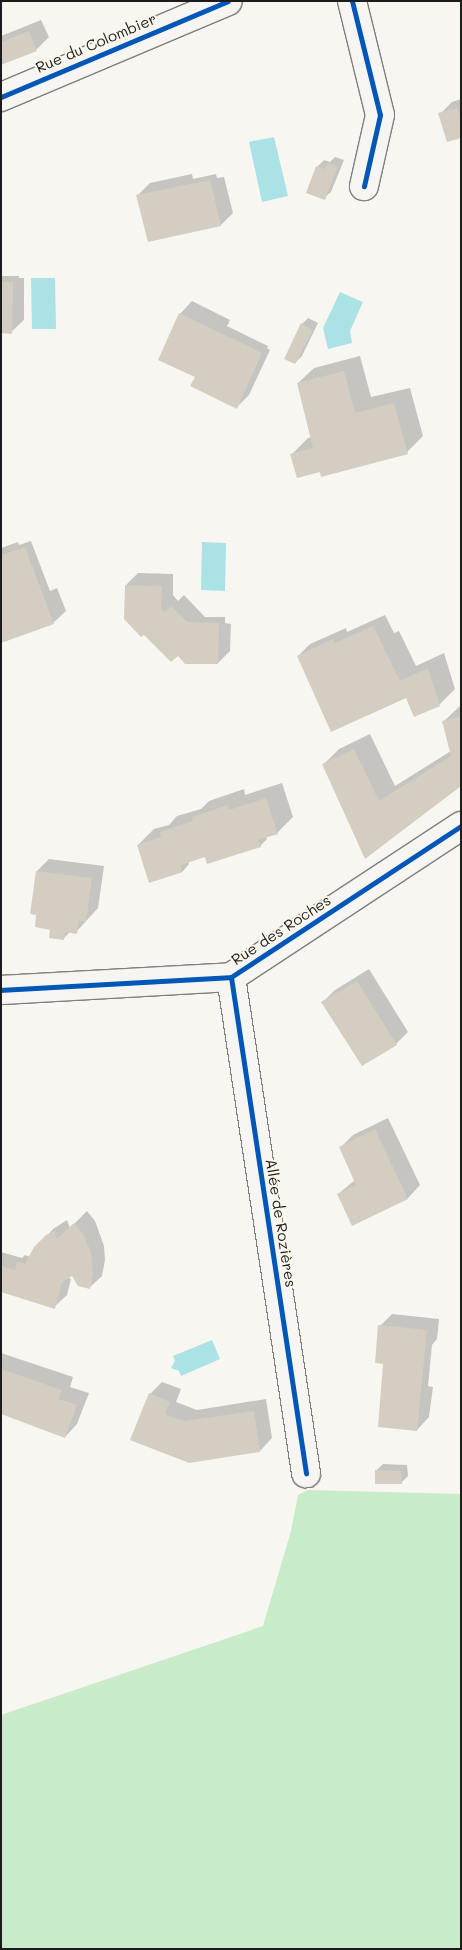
<!DOCTYPE html>
<html>
<head>
<meta charset="utf-8">
<style>
  body { margin:0 }
  #map { position:relative; width:462px; height:1950px; overflow:hidden; background:#f8f6f0; font-family:Mali,sans-serif }
  div>[style] { position:absolute }
  .green>* { inset:0; background:#c8ebca }
  .water>* { inset:0; background:#aae2e6 }
  .shadow>* { inset:0; background:#0003 }
  .building>* { inset:0; background:#d4cdc2 }
  .roads { filter:drop-shadow(1px 0 #7f7e7b) drop-shadow(-1px 0 #7f7e7b) drop-shadow(0 1px #7f7e7b) drop-shadow(0 -1px #7f7e7b) }
  .minor>* { height:28px; margin:-14px; padding:0 14px; transform-origin:14px; border-radius:14px; background:#f6f5f1 }
  .cycleway>* { height:5px; margin:-2.5px; padding:0 2.5px; transform-origin:2.5px; border-radius:2.5px; background:#0057b8 }
  span { translate:-50% -50%; white-space:nowrap; text-align:center; line-height:1.15; -webkit-text-stroke:4px #fbf7ec; paint-order:stroke }
  .street-label { font-size:15px; color:#1c1c1c }
  .frame { position:absolute; inset:0; border:2px solid #1c1c1c; pointer-events:none }
</style>
</head>
<body>
<div id="map">
  <div class="green">
    <div style="clip-path:polygon(308px 1490px,461px 1494px,461px 1949px,1px 1949px,1px 1715px,263px 1626px,291px 1531px,298px 1495px)"></div>
  </div>
  <div class="water">
    <div style="clip-path:polygon(274px 137px,288px 196px,262px 202px,249px 142px)"></div>
    <div style="clip-path:polygon(31px 278px,55px 278px,56px 329px,32px 329px)"></div>
    <div style="clip-path:polygon(340px 292px,363px 302px,350px 331px,352px 343px,328px 349px,323px 328px)"></div>
    <div style="clip-path:polygon(202px 542px,226px 543px,225px 591px,201px 590px)"></div>
    <div style="clip-path:polygon(212px 1340px,220px 1359px,181px 1376px,179px 1371px,171px 1368px,175px 1361px,173px 1356px)"></div>
  </div>
  <div class="shadow">
    <div style="clip-path:polygon(41px 20px,49px 37px,37px 49px,1px 64px,1px 36px)"></div>
    <div style="clip-path:polygon(461px 99px,461px 137px,440px 114px,452px 102px)"></div>
    <div style="clip-path:polygon(335px 157px,344px 160px,331px 192px,324px 198px,317px 167px,324px 160px,330px 162px)"></div>
    <div style="clip-path:polygon(192px 174px,193px 179px,216px 174px,217px 178px,224px 177px,233px 213px,221px 225px,137px 196px,150px 183px)"></div>
    <div style="clip-path:polygon(1px 276px,19px 276px,19px 278px,24px 278px,24px 320px,11px 332px,1px 332px)"></div>
    <div style="clip-path:polygon(192px 301px,230px 320px,227px 326px,268px 346px,267px 348px,270px 350px,249px 395px,237px 407px,196px 377px,180px 314px)"></div>
    <div style="clip-path:polygon(308px 318px,318px 323px,302px 356px,295px 363px,302px 324px)"></div>
    <div style="clip-path:polygon(360px 356px,371px 397px,410px 388px,423px 436px,407px 452px,321px 471px,292px 454px,308px 438px,312px 437px,298px 383px,314px 368px)"></div>
    <div style="clip-path:polygon(31px 541px,50px 591px,57px 588px,66px 611px,53px 623px,1px 641px,1px 548px,18px 542px,19px 545px)"></div>
    <div style="clip-path:polygon(138px 573px,173px 574px,173px 595px,178px 601px,184px 595px,205px 617px,225px 617px,225px 623px,231px 624px,230px 651px,218px 663px,126px 585px)"></div>
    <div style="clip-path:polygon(385px 615px,394px 633px,399px 631px,416px 666px,444px 653px,455px 689px,439px 705px,407px 697px,298px 656px,310px 644px,346px 628px,347px 632px)"></div>
    <div style="clip-path:polygon(461px 705px,461px 784px,365px 857px,323px 765px,339px 749px,370px 734px,395px 786px,451px 751px,443px 722px)"></div>
    <div style="clip-path:polygon(282px 783px,293px 817px,277px 833px,266px 836px,267px 839px,260px 846px,206px 855px,188px 861px,189px 864px,183px 871px,168px 875px,138px 845px,154px 829px,169px 825px,177px 816px,201px 809px,209px 801px,244px 789px,245px 795px)"></div>
    <div style="clip-path:polygon(49px 859px,104px 866px,98px 908px,76px 932px,70px 932px,63px 939px,52px 930px,37px 871px)"></div>
    <div style="clip-path:polygon(369px 969px,408px 1032px,396px 1044px,323px 1002px,335px 990px)"></div>
    <div style="clip-path:polygon(388px 1118px,420px 1185px,408px 1198px,353px 1224px,338px 1194px,355px 1180px,340px 1148px,353px 1135px)"></div>
    <div style="clip-path:polygon(87px 1211px,95px 1221px,104px 1246px,105px 1260px,102px 1276px,89px 1288px,73px 1274px,67px 1277px,71px 1279px,67px 1295px,54px 1307px,1px 1291px,1px 1252px,22px 1258px,25px 1255px,30px 1257px,53px 1229px,67px 1220px,70px 1228px)"></div>
    <div style="clip-path:polygon(392px 1314px,439px 1319px,437px 1339px,432px 1345px,428px 1386px,433px 1387px,429px 1417px,417px 1430px,385px 1360px,380px 1326px)"></div>
    <div style="clip-path:polygon(1px 1353px,73px 1377px,70px 1387px,89px 1393px,77px 1424px,65px 1437px,1px 1413px)"></div>
    <div style="clip-path:polygon(162px 1382px,181px 1389px,176px 1402px,197px 1410px,266px 1399px,272px 1438px,260px 1451px,189px 1462px,150px 1394px)"></div>
    <div style="clip-path:polygon(383px 1464px,407px 1465px,408px 1476px,401px 1483px,376px 1471px)"></div>
  </div>
  <div class="building">
    <div style="clip-path:polygon(29px 31px,37px 51px,1px 65px,1px 42px)"></div>
    <div style="clip-path:polygon(457px 108px,461px 118px,461px 138px,447px 142px,438px 113px)"></div>
    <div style="clip-path:polygon(328px 163px,338px 167px,325px 200px,306px 193px,316px 166px,325px 169px)"></div>
    <div style="clip-path:polygon(210px 180px,221px 226px,148px 242px,136px 195px)"></div>
    <div style="clip-path:polygon(1px 282px,13px 282px,12px 334px,1px 333px)"></div>
    <div style="clip-path:polygon(179px 313px,262px 353px,237px 409px,190px 386px,195px 377px,158px 360px)"></div>
    <div style="clip-path:polygon(301px 323px,313px 330px,295px 364px,284px 359px)"></div>
    <div style="clip-path:polygon(344px 371px,355px 413px,394px 403px,408px 454px,321px 477px,320px 472px,297px 478px,290px 454px,313px 448px,297px 383px)"></div>
    <div style="clip-path:polygon(25px 547px,54px 624px,1px 643px,1px 555px)"></div>
    <div style="clip-path:polygon(125px 585px,162px 586px,161px 608px,165px 612px,171px 606px,187px 622px,219px 623px,218px 664px,185px 664px,178px 656px,171px 662px,144px 635px,141px 637px,124px 619px)"></div>
    <div style="clip-path:polygon(373px 626px,400px 681px,428px 668px,440px 706px,414px 717px,406px 698px,331px 732px,297px 656px,333px 639px,335px 643px)"></div>
    <div style="clip-path:polygon(461px 716px,461px 786px,365px 859px,322px 764px,354px 749px,379px 801px,451px 756px,442px 721px)"></div>
    <div style="clip-path:polygon(266px 798px,278px 834px,258px 840px,261px 847px,207px 864px,205px 857px,181px 865px,183px 872px,149px 883px,137px 845px,161px 837px,160px 832px,193px 821px,192px 817px,228px 805px,229px 810px)"></div>
    <div style="clip-path:polygon(36px 871px,92px 878px,86px 922px,79px 921px,77px 934px,65px 932px,64px 940px,49px 938px,50px 930px,35px 927px,36px 915px,30px 914px)"></div>
    <div style="clip-path:polygon(357px 981px,397px 1045px,362px 1066px,321px 1002px)"></div>
    <div style="clip-path:polygon(375px 1129px,408px 1199px,352px 1226px,337px 1194px,356px 1185px,339px 1147px)"></div>
    <div style="clip-path:polygon(74px 1223px,83px 1234px,91px 1252px,93px 1273px,90px 1289px,78px 1286px,72px 1276px,62px 1282px,55px 1309px,1px 1292px,1px 1266px,15px 1270px,17px 1261px,25px 1264px,34px 1247px,46px 1235px,54px 1231px,57px 1239px)"></div>
    <div style="clip-path:polygon(378px 1325px,427px 1330px,417px 1431px,378px 1427px,383px 1364px,375px 1363px)"></div>
    <div style="clip-path:polygon(1px 1369px,62px 1390px,58px 1399px,77px 1405px,65px 1438px,1px 1414px)"></div>
    <div style="clip-path:polygon(149px 1393px,170px 1402px,165px 1414px,184px 1421px,254px 1411px,260px 1452px,189px 1463px,130px 1440px)"></div>
    <div style="clip-path:polygon(375px 1470px,401px 1471px,402px 1484px,375px 1484px)"></div>
  </div>
  <div class="roads">
    <div class="minor">
      <div style="left:352px;top:1px;width:117px;rotate:76.2deg"></div>
      <div style="left:380px;top:115px;width:73px;rotate:102.7deg"></div>
      <div style="left:1px;top:97px;width:246px;rotate:-22.9deg"></div>
      <div style="left:231px;top:977px;width:502px;rotate:81.4deg"></div>
      <div style="left:1px;top:990px;width:230px;rotate:-3.2deg"></div>
      <div style="left:231px;top:977px;width:275px;rotate:-33.3deg"></div>
    </div>
  </div>
  <div class="cycleway">
    <div style="left:352px;top:1px;width:117px;rotate:76.2deg"></div>
    <div style="left:380px;top:115px;width:73px;rotate:102.7deg"></div>
    <div style="left:1px;top:97px;width:246px;rotate:-22.9deg"></div>
    <div style="left:231px;top:977px;width:502px;rotate:81.4deg"></div>
    <div style="left:1px;top:990px;width:230px;rotate:-3.2deg"></div>
    <div style="left:231px;top:977px;width:275px;rotate:-33.3deg"></div>
  </div>
  <div class="street-label">
    <span style="left:96px;top:43px;rotate:-23deg">Rue du Colombier</span>
    <span style="left:281px;top:930px;rotate:-33deg">Rue des Roches</span>
    <span style="left:281px;top:1223px;rotate:81deg">Allée de Rozières</span>
  </div>
  <div class="frame"></div>
</div>
</body>
</html>
